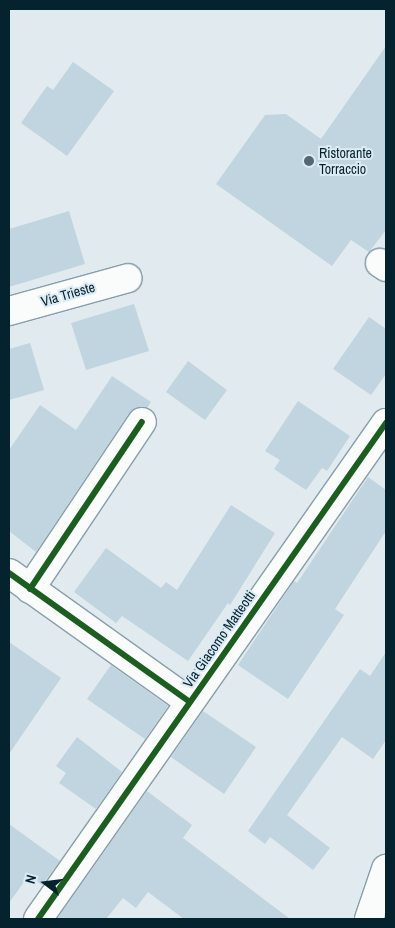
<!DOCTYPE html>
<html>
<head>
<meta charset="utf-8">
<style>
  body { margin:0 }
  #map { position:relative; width:395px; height:928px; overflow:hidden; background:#e1eaee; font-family:"Archivo Narrow",sans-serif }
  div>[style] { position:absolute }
  .building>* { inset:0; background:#c0d5df }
  .roads { filter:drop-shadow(1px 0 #879fa9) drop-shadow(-1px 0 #879fa9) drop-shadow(0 1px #879fa9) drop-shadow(0 -1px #879fa9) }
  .street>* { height:28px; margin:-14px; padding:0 14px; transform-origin:14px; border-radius:14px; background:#fafcfc }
  .cycleway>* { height:6px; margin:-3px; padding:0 3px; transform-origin:3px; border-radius:3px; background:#1b5e20 }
  .dots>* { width:14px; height:14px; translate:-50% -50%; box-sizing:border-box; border:2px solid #dbebf4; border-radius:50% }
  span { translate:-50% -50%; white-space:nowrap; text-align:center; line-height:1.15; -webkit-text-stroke:4px #dbebf4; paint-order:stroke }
  .poi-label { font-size:14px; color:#05222f }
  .left { translate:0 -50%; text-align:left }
  .street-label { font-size:14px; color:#05222f }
  .frame { position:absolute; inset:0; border:10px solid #05222f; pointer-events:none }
  .north { position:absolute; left:20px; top:858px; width:50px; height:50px; -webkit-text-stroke:4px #dbebf4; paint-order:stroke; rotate:285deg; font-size:14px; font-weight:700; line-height:20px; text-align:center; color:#05222f }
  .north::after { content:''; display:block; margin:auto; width:18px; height:22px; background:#05222f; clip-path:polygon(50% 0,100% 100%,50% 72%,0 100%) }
</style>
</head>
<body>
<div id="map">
  <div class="building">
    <div style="clip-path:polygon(386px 46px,386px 230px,369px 252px,351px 240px,332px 266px,216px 184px,265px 115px,286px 114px,321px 139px)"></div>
    <div style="clip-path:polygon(73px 62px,114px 91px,67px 156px,21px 123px,47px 86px,53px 90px)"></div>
    <div style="clip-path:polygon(69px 211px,85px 264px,9px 287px,9px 229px)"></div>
    <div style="clip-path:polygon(134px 304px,149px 351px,86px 370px,71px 323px)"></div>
    <div style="clip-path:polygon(369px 317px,386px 329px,386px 374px,371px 395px,333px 369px)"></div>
    <div style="clip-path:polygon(30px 343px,44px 390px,9px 400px,9px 349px)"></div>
    <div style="clip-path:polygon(188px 361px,227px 390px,205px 420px,166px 392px)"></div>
    <div style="clip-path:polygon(112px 376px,151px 402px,147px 408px,136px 408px,129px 413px,36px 552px,9px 531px,9px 450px,40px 405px,76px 430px)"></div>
    <div style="clip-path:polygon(298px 401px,350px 436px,327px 471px,322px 468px,306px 490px,274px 469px,280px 460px,265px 451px)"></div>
    <div style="clip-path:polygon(368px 477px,386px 490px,386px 531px,335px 609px,344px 615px,288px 699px,238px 665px,294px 581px,297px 583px)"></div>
    <div style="clip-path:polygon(231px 505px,275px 533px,230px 605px,228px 603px,188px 661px,122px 616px,116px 623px,74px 592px,106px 548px,161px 588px,166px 582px,177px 590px)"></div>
    <div style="clip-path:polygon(9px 642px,61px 678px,9px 754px)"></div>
    <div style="clip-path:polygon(386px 652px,386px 740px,373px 759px,342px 737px,287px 815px,330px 848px,313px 870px,270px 837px,265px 844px,248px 831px,360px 669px,370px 676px)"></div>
    <div style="clip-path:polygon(111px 665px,168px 706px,145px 739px,87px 699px)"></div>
    <div style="clip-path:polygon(203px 711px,256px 747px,224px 794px,171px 757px)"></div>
    <div style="clip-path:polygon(77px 737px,122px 772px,96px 809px,59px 783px,66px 773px,56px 766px)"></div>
    <div style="clip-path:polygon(147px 791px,192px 825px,183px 838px,290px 919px,184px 919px,148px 892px,136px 908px,123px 898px,106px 919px,57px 919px)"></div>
    <div style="clip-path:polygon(9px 824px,60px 861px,42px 885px,29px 875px,9px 903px)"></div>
  </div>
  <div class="roads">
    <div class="street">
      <div style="left:380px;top:263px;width:7px;rotate:34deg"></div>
      <div style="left:9px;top:311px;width:123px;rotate:-15.5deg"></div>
      <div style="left:9px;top:573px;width:222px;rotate:35.5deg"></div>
      <div style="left:30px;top:589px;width:201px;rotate:-56.2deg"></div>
      <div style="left:38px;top:919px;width:606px;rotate:-54.95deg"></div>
      <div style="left:369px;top:919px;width:53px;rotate:-71.2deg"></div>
    </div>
  </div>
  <div class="cycleway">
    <div style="left:9px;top:573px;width:222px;rotate:35.5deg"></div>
    <div style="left:30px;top:589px;width:201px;rotate:-56.2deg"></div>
    <div style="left:38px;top:919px;width:606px;rotate:-54.95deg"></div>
  </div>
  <div class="dots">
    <div style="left:309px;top:161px;background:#526872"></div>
  </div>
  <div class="poi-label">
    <span class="left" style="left:319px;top:161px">Ristorante<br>Torraccio</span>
  </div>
  <div class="street-label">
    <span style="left:68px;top:294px;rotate:-16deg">Via Trieste</span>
    <span style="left:219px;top:639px;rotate:-55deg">Via Giacomo Matteotti</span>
  </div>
  <div class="frame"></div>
  <div class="north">N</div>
</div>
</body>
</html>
